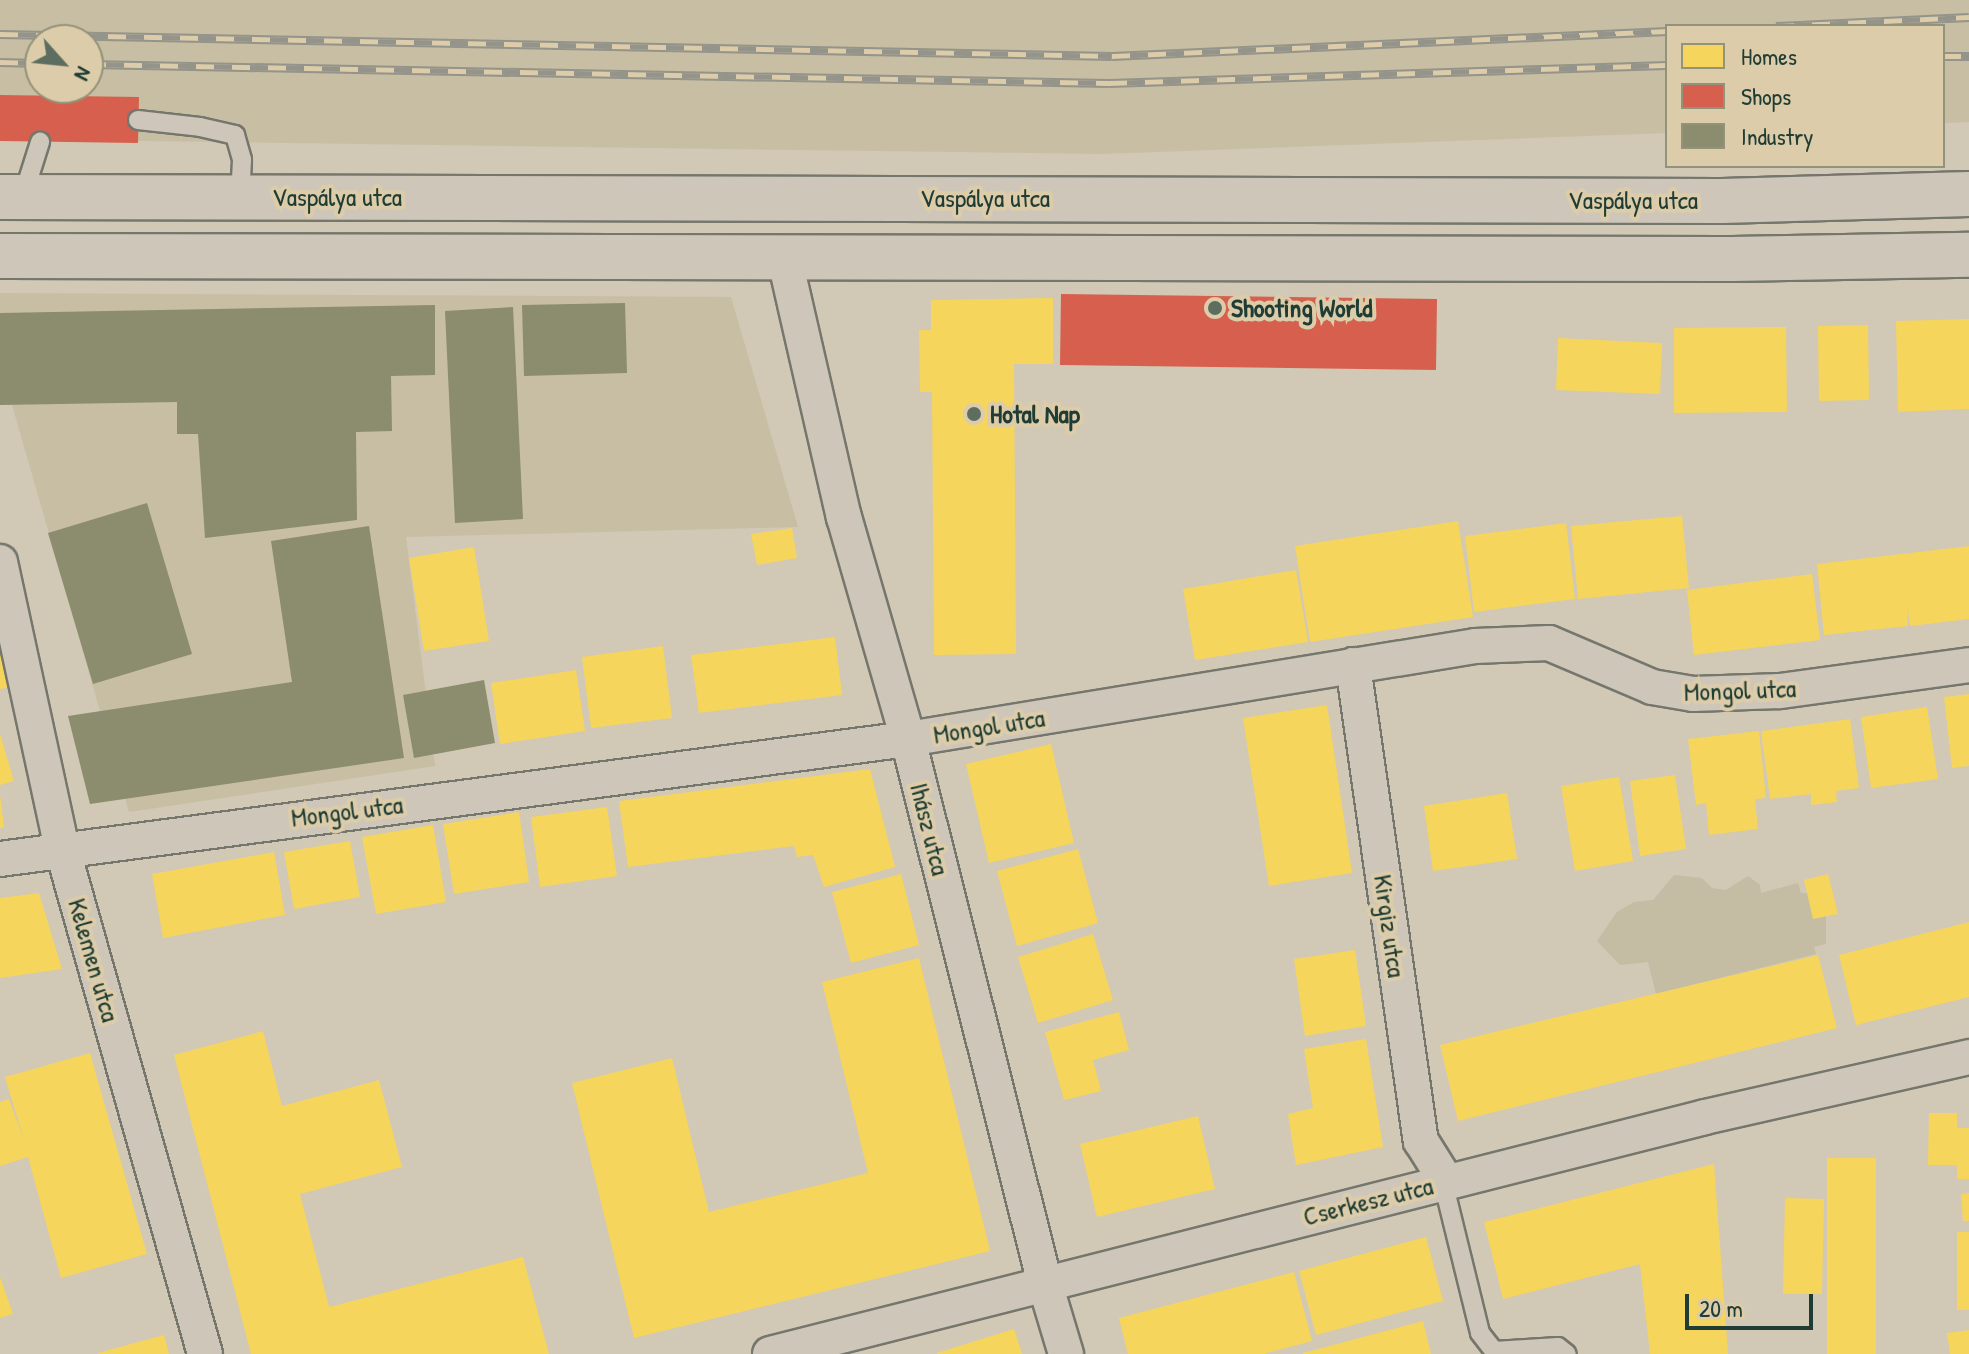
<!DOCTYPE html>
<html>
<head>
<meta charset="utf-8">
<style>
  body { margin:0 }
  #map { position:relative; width:1969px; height:1354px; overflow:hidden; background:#d1c8b5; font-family:"Patrick Hand",sans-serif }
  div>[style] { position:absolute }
  .built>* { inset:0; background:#c7bea4 }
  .green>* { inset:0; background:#c4bca3 }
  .homes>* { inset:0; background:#f6d55c }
  .shops>* { inset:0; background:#d6604d }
  .industry>* { inset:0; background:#8c8c6e }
  .roads { filter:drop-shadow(2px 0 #75766c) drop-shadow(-2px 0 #75766c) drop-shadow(0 2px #75766c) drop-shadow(0 -2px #75766c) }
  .service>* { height:18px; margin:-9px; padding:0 9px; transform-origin:9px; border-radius:9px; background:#cdc6b9 }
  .minor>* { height:34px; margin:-17px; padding:0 17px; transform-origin:17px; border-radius:17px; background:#cdc6b9 }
  .secondary>* { height:44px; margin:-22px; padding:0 22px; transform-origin:22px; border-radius:22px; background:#cdc6b9 }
  .rail>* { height:9px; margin-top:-4.5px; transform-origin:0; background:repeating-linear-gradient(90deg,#ddcca9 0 18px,#95948a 0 36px); box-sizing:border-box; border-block:2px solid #95948a }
  .dots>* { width:22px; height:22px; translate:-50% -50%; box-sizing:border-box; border:4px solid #ddcca9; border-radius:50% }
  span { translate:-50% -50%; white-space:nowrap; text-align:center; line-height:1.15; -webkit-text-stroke:8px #ddcca9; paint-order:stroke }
  .street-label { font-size:26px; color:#1f3d34 }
  .poi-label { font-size:26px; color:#1f3d34; font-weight:700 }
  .left { translate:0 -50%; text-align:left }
  .legend { position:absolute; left:1665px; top:24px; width:280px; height:144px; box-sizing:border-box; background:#ddcca9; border:2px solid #91937a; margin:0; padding:10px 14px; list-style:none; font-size:24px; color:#1f3d34 }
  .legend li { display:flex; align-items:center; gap:16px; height:40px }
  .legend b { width:40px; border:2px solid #91937a }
  .north { position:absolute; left:24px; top:24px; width:80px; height:80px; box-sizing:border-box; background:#ddcca9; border:2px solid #91937a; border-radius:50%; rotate:117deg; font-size:22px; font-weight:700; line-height:32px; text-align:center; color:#1f3d34 }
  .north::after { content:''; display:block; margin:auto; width:28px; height:36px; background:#5d6e61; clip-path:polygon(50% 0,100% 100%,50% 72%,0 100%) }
  .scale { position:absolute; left:1685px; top:1294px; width:128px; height:36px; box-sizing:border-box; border:4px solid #1f3d34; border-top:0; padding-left:10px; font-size:24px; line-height:28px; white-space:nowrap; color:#1f3d34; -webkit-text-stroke:6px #ddcca9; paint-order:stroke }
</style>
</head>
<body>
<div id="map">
  <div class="built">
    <div style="clip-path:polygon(evenodd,0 0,1969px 0,1969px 122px,1943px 123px,1943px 26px,1667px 26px,1667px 133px,1101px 154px,0 139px,0 0,40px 40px,88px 40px,88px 88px,40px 88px,40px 40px)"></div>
    <div style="clip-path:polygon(0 293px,731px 297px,798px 527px,406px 537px,435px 766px,129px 812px,0 363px)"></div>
  </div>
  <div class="green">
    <div style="clip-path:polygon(1674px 875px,1702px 878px,1712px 888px,1726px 890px,1748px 876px,1760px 885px,1761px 893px,1798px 883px,1801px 893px,1817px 893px,1826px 906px,1826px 944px,1814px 947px,1816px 954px,1656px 994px,1648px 962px,1620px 965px,1597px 941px,1617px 912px,1634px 902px,1653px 900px)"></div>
  </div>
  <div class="homes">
    <div style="clip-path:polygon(1053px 298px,1053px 364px,1014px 364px,1016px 654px,934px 655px,932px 392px,920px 392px,919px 330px,931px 330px,931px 300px)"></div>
    <div style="clip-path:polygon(1969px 319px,1969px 409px,1898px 412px,1896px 321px)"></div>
    <div style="clip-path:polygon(1868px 325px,1869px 400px,1819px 401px,1818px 326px)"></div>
    <div style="clip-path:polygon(1786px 327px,1787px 412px,1674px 413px,1674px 328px)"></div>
    <div style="clip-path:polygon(1558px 338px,1662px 343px,1660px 394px,1556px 390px)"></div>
    <div style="clip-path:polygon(1682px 516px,1689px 588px,1578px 599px,1571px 526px)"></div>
    <div style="clip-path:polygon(1458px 521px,1473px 617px,1310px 642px,1295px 546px)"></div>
    <div style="clip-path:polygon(1566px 523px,1575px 599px,1474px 612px,1465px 536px)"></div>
    <div style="clip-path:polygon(792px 528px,797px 558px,757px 565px,751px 534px)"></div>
    <div style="clip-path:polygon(1969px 546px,1969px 619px,1910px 626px,1907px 603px,1908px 626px,1824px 635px,1817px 564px)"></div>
    <div style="clip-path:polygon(474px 547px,489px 641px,424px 651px,409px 558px)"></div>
    <div style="clip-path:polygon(1296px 570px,1308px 642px,1195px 660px,1183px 589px)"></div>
    <div style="clip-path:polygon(1812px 574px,1820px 640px,1694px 655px,1687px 590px)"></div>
    <div style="clip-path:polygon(835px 637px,842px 695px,699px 713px,691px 655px)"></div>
    <div style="clip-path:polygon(0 645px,12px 686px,0 689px)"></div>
    <div style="clip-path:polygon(663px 646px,672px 718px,591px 728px,582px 657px)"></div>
    <div style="clip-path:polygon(576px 670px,585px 731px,500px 744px,491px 683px)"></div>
    <div style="clip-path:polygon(1969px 694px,1969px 766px,1952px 768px,1944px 697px)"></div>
    <div style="clip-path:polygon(1327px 705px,1352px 873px,1269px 886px,1243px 718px)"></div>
    <div style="clip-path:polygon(1927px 707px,1938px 779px,1871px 788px,1861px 717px)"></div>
    <div style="clip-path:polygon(1850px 719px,1859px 788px,1836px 791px,1837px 802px,1811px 805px,1811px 794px,1770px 799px,1761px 731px)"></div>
    <div style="clip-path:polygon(1759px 731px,1766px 798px,1755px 799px,1758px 829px,1709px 835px,1706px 803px,1696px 805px,1688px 739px)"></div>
    <div style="clip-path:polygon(0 734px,14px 781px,0 785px)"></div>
    <div style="clip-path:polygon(1051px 744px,1074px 843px,989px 863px,966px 764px)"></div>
    <div style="clip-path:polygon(870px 769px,895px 867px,824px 887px,813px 855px,797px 857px,794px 846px,628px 867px,619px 801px)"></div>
    <div style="clip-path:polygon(1675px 775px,1686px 849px,1640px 856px,1630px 781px)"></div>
    <div style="clip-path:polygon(1619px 777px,1633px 861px,1575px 871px,1561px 786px)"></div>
    <div style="clip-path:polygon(1507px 793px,1517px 859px,1433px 871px,1424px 806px)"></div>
    <div style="clip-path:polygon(0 795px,4px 827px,0 828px)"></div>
    <div style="clip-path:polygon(607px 807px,617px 876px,540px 887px,531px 817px)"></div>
    <div style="clip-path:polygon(519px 812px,529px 882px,454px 894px,443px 824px)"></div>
    <div style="clip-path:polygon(433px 825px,446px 902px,376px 914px,362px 837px)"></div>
    <div style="clip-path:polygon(350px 841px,360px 897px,294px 909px,284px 852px)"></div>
    <div style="clip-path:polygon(1078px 849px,1098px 923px,1017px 946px,997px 871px)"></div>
    <div style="clip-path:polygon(274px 852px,285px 915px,163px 938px,152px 874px)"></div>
    <div style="clip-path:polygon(901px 874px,919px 945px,851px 963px,832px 892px)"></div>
    <div style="clip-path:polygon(1828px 874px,1838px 914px,1813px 919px,1804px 880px)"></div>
    <div style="clip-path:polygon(39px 893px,62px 969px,0 978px,0 898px)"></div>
    <div style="clip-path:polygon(1969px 922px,1969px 997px,1856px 1025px,1839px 955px)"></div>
    <div style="clip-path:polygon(1093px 934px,1113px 1000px,1038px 1023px,1018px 957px)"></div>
    <div style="clip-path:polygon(1355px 950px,1366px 1026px,1305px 1036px,1294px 959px)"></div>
    <div style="clip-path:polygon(1818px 955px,1837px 1028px,1458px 1121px,1440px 1045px)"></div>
    <div style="clip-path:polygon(919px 958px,990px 1251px,634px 1338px,572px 1083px,672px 1058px,709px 1212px,868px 1173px,822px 982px)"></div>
    <div style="clip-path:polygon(1119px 1012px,1129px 1050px,1093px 1060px,1101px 1091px,1064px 1100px,1045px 1032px)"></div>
    <div style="clip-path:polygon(263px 1031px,282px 1106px,379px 1080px,402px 1167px,300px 1194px,329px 1307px,523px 1257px,549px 1354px,251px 1354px,174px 1055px)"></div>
    <div style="clip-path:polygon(1366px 1039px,1383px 1147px,1296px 1165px,1288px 1114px,1313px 1108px,1304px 1049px)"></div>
    <div style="clip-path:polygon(90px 1053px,147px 1254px,61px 1278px,28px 1157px,0 1166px,0 1102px,9px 1099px,24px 1141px,5px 1077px)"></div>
    <div style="clip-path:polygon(1929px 1113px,1957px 1113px,1957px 1128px,1969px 1128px,1969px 1179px,1957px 1179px,1957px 1165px,1928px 1165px)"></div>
    <div style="clip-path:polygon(1198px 1116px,1215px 1189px,1097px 1217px,1080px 1144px)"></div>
    <div style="clip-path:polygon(1827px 1158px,1876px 1158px,1876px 1354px,1827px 1354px)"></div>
    <div style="clip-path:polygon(1714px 1164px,1728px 1354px,1650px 1354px,1640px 1264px,1503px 1299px,1484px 1222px)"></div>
    <div style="clip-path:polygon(1969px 1193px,1969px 1221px,1963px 1221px,1961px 1194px)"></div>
    <div style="clip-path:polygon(1785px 1198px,1824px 1199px,1822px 1294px,1783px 1294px)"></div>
    <div style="clip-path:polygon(1957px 1232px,1969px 1232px,1969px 1310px,1957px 1310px)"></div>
    <div style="clip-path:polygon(1426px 1237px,1443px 1301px,1316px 1335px,1299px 1271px)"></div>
    <div style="clip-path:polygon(1294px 1272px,1312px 1341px,1263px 1354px,1128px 1354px,1119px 1318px)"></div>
    <div style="clip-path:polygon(0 1277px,13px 1314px,0 1318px)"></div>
    <div style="clip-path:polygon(1423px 1321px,1431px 1354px,1303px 1354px,1303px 1353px)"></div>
    <div style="clip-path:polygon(1014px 1329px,1022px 1354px,937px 1354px,937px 1353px)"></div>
    <div style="clip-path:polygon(1969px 1330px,1969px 1354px,1950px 1354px,1947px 1333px)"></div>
    <div style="clip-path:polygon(164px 1335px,169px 1354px,98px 1354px,98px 1353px)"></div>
  </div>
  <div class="shops">
    <div style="clip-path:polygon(0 95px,139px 97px,138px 143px,0 141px)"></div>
    <div style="clip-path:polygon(1061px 294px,1437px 299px,1436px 370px,1060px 365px)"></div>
  </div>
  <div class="industry">
    <div style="clip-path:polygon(625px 303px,627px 373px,524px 376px,522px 305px)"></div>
    <div style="clip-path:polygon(435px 305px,435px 375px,391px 376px,392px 431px,356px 432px,357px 520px,205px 538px,198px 434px,177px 434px,177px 402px,0 405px,0 313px)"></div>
    <div style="clip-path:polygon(513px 307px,523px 519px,455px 523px,445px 311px)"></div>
    <div style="clip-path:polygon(147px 503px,192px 654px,93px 684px,48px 533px)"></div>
    <div style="clip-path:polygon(369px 526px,404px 758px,90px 804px,68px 716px,292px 682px,271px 541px)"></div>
    <div style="clip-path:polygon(484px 680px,495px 743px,414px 758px,403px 695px)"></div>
  </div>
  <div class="roads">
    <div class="service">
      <div style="left:138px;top:120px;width:62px;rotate:6.4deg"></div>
      <div style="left:200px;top:127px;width:36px;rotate:13deg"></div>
      <div style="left:235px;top:135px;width:26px;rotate:74deg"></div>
      <div style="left:242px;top:160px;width:37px;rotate:93deg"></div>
      <div style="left:23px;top:196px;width:57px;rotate:-72.5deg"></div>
      <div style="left:1443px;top:1182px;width:155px;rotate:76.2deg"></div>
      <div style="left:1480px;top:1333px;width:23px;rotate:52deg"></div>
      <div style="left:1494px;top:1351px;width:64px;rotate:-3.6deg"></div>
      <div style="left:1558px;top:1347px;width:11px;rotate:38deg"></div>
    </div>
    <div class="minor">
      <div style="left:784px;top:256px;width:268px;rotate:77.1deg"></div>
      <div style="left:844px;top:517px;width:231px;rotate:73.9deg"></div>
      <div style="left:908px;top:739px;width:562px;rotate:75.89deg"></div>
      <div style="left:1045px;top:1284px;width:73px;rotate:73.3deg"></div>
      <div style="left:0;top:562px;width:293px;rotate:77.8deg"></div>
      <div style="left:62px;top:848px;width:526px;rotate:74.22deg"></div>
      <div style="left:1353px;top:665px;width:481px;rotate:81.9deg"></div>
      <div style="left:1421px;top:1141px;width:47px;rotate:58deg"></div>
      <div style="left:0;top:859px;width:916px;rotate:-7.53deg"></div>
      <div style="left:908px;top:739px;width:575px;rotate:-9.31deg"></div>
      <div style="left:1475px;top:646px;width:74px;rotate:-2.3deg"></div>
      <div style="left:1549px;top:643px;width:112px;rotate:23.1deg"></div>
      <div style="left:1652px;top:687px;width:42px;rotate:9.7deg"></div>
      <div style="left:1693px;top:694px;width:87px;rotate:-2deg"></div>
      <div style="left:1780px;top:691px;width:191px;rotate:-7.8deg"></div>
      <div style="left:770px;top:1354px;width:965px;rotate:-14.22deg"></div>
      <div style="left:1705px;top:1117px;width:271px;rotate:-12.8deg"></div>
    </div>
    <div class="secondary">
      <div style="left:0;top:197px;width:1722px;rotate:0.13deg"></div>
      <div style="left:1722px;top:201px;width:247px;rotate:-1.6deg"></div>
      <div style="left:0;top:256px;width:1732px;rotate:0.1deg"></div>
      <div style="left:1732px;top:259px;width:237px;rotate:-1deg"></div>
    </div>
  </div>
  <div class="rail">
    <div style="left:1776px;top:26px;width:193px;rotate:-2.7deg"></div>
    <div style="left:0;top:34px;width:1112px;rotate:1.13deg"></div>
    <div style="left:1112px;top:56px;width:556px;rotate:-2.58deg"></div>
    <div style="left:1943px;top:56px;width:26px"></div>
    <div style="left:0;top:62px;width:40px;rotate:1.4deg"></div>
    <div style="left:88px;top:64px;width:1021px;rotate:1.07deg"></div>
    <div style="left:1109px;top:83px;width:558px;rotate:-1.85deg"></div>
  </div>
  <div class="dots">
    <div style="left:1215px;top:308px;background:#5d6e61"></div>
    <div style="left:974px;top:414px;background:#5d6e61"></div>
  </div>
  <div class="street-label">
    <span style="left:337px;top:197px">Vaspálya utca</span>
    <span style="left:985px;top:198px">Vaspálya utca</span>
    <span style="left:1633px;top:200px">Vaspálya utca</span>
    <span style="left:1740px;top:690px;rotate:-2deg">Mongol utca</span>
    <span style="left:989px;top:726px;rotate:-9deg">Mongol utca</span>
    <span style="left:347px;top:811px;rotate:-7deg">Mongol utca</span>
    <span style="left:930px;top:829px;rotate:76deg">Ihász utca</span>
    <span style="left:1390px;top:926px;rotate:82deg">Kirgiz utca</span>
    <span style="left:94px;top:960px;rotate:74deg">Kelemen utca</span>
    <span style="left:1368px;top:1201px;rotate:-14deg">Cserkesz utca</span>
  </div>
  <div class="poi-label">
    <span class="left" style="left:1231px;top:308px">Shooting World</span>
    <span class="left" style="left:990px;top:414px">Hotal Nap</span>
  </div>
  <ul class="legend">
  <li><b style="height:22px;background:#f6d55c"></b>Homes</li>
  <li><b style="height:22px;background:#d6604d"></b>Shops</li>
  <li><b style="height:22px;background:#8c8c6e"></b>Industry</li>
  </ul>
  <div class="north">N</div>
  <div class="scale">20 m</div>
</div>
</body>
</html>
